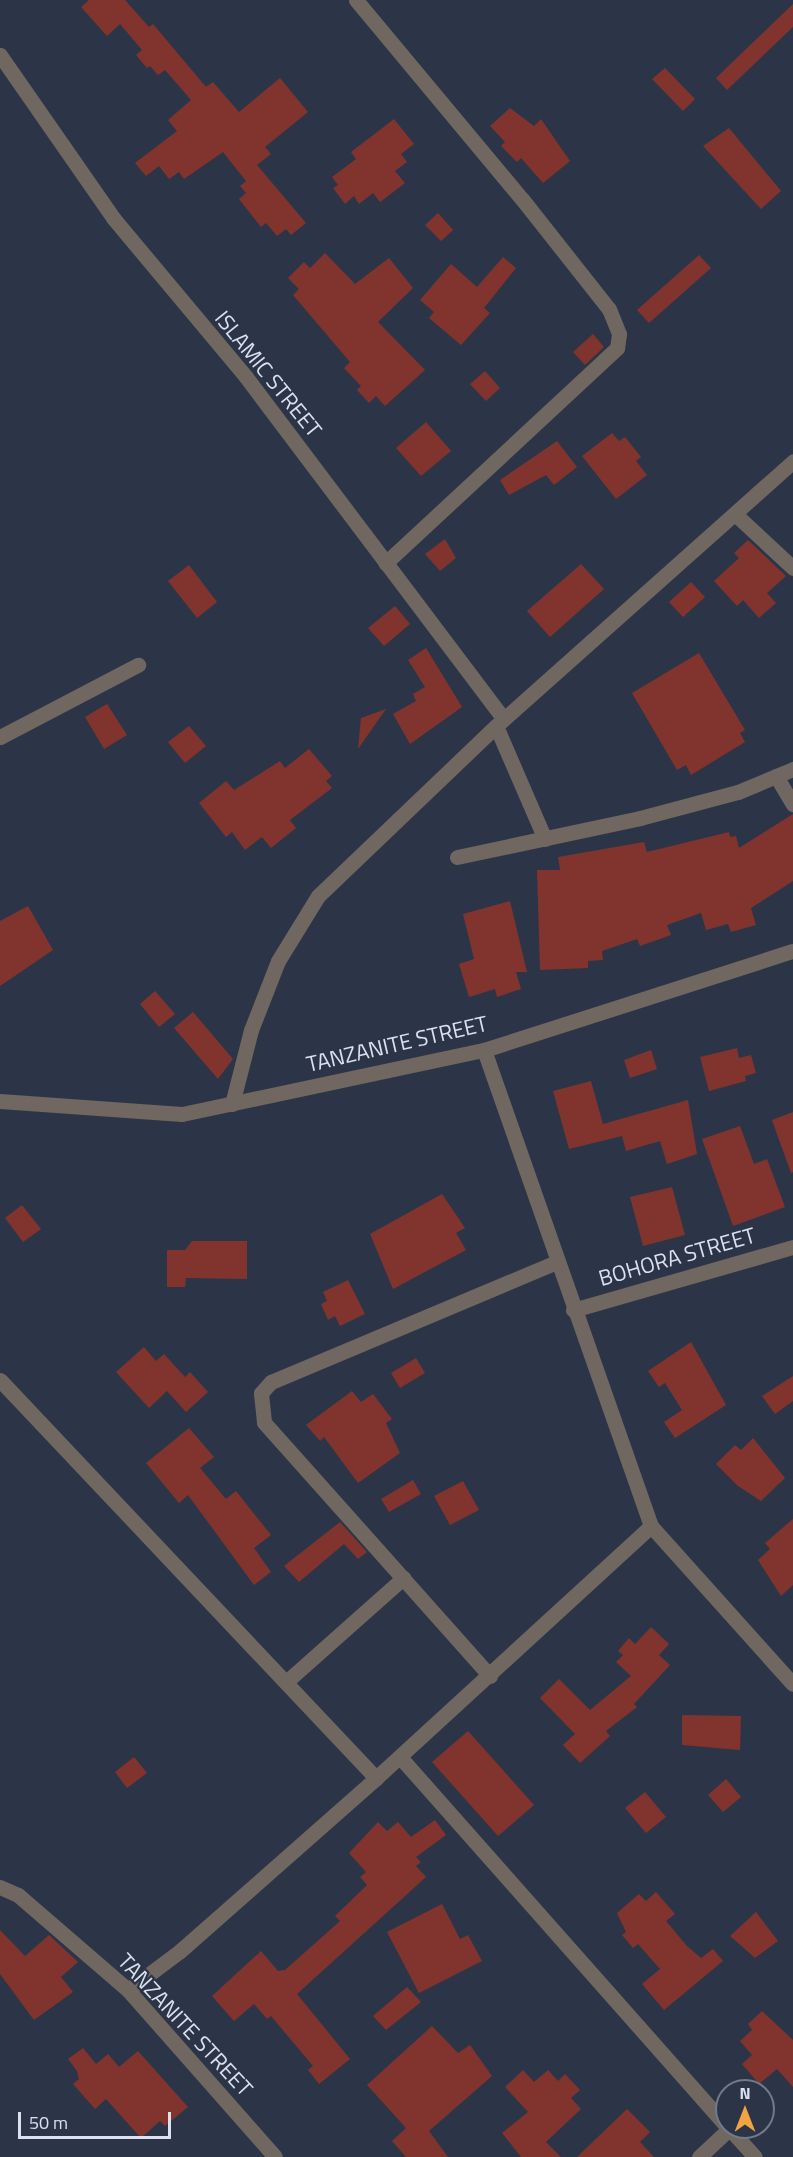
<!DOCTYPE html>
<html>
<head>
<meta charset="utf-8">
<style>
  body { margin:0 }
  #map { position:relative; width:793px; height:2157px; overflow:hidden; background:#2c3548; font-family:"Titillium Web",sans-serif }
  div>[style] { position:absolute }
  .building>* { inset:0; background:#81342d }
  .minor>* { height:15px; margin:-7.5px; padding:0 7.5px; transform-origin:7.5px; border-radius:7.5px; background:#706760 }
  span { translate:-50% -50%; white-space:nowrap; text-align:center; line-height:1.15; -webkit-text-stroke:4.5px #2c3548; paint-order:stroke }
  .street-label { font-size:22px; color:#dbe1ee }
  .north { position:absolute; left:715px; top:2079px; width:60px; height:60px; box-sizing:border-box; background:#2c3548; border:2px solid #727a8a; border-radius:50%; rotate:0deg; font-size:16px; font-weight:700; line-height:24px; text-align:center; color:#dbe1ee }
  .north::after { content:''; display:block; margin:auto; width:21px; height:27px; background:#f3a442; clip-path:polygon(50% 0,100% 100%,50% 72%,0 100%) }
  .scale { position:absolute; left:18px; top:2112px; width:153px; height:27px; box-sizing:border-box; border:3px solid #dbe1ee; border-top:0; padding-left:8px; font-size:18px; line-height:21px; white-space:nowrap; color:#dbe1ee; -webkit-text-stroke:4px #2c3548; paint-order:stroke }
</style>
</head>
<body>
<div id="map">
  <div class="building">
    <div style="clip-path:polygon(89px 0,125px 0,149px 27px,153px 24px,206px 87px,213px 82px,239px 112px,280px 78px,308px 112px,265px 147px,271px 154px,257px 165px,306px 223px,291px 235px,286px 229px,277px 236px,266px 223px,261px 227px,239px 199px,246px 193px,240px 186px,246px 181px,223px 152px,184px 179px,179px 172px,169px 179px,159px 166px,146px 176px,135px 163px,177px 131px,168px 120px,191px 100px,165px 70px,158px 75px,150px 66px,147px 68px,136px 55px,142px 50px,120px 24px,107px 36px,81px 7px)"></div>
    <div style="clip-path:polygon(793px 4px,793px 27px,727px 90px,716px 78px)"></div>
    <div style="clip-path:polygon(665px 68px,695px 99px,683px 111px,652px 79px)"></div>
    <div style="clip-path:polygon(510px 108px,534px 126px,541px 119px,570px 161px,543px 183px,521px 158px,517px 162px,501px 146px,505px 142px,490px 126px)"></div>
    <div style="clip-path:polygon(394px 119px,414px 144px,401px 154px,407px 162px,395px 171px,405px 183px,380px 202px,373px 193px,359px 204px,354px 196px,345px 204px,333px 188px,338px 185px,332px 177px,356px 159px,351px 152px)"></div>
    <div style="clip-path:polygon(729px 128px,781px 191px,761px 209px,703px 146px)"></div>
    <div style="clip-path:polygon(438px 213px,453px 230px,441px 241px,425px 225px)"></div>
    <div style="clip-path:polygon(325px 253px,355px 284px,389px 258px,413px 288px,378px 322px,425px 370px,385px 406px,376px 396px,369px 403px,357px 390px,361px 386px,344px 368px,350px 362px,293px 295px,299px 289px,288px 278px,304px 262px,310px 268px)"></div>
    <div style="clip-path:polygon(699px 255px,711px 268px,649px 323px,637px 310px)"></div>
    <div style="clip-path:polygon(503px 257px,516px 268px,484px 308px,490px 313px,461px 345px,429px 318px,434px 312px,420px 300px,451px 264px,477px 287px)"></div>
    <div style="clip-path:polygon(593px 334px,604px 347px,585px 365px,573px 352px)"></div>
    <div style="clip-path:polygon(485px 371px,500px 388px,486px 401px,470px 384px)"></div>
    <div style="clip-path:polygon(426px 422px,451px 451px,421px 476px,396px 448px)"></div>
    <div style="clip-path:polygon(612px 433px,619px 441px,625px 437px,641px 457px,636px 461px,647px 475px,616px 499px,582px 456px)"></div>
    <div style="clip-path:polygon(557px 441px,577px 467px,554px 485px,546px 475px,509px 495px,500px 480px)"></div>
    <div style="clip-path:polygon(445px 539px,456px 558px,440px 571px,425px 554px)"></div>
    <div style="clip-path:polygon(748px 540px,786px 576px,767px 593px,776px 603px,759px 618px,743px 600px,737px 606px,714px 581px,739px 558px,734px 553px)"></div>
    <div style="clip-path:polygon(581px 564px,604px 589px,550px 637px,527px 611px)"></div>
    <div style="clip-path:polygon(189px 565px,217px 602px,197px 618px,168px 581px)"></div>
    <div style="clip-path:polygon(691px 582px,705px 597px,683px 617px,669px 602px)"></div>
    <div style="clip-path:polygon(395px 606px,410px 624px,384px 646px,368px 628px)"></div>
    <div style="clip-path:polygon(426px 648px,462px 707px,410px 744px,393px 714px,416px 701px,413px 694px,425px 687px,408px 660px)"></div>
    <div style="clip-path:polygon(699px 653px,745px 730px,740px 733px,745px 742px,691px 775px,686px 765px,677px 770px,632px 693px)"></div>
    <div style="clip-path:polygon(107px 704px,127px 735px,104px 749px,85px 717px)"></div>
    <div style="clip-path:polygon(386px 709px,358px 749px,361px 718px)"></div>
    <div style="clip-path:polygon(189px 726px,206px 746px,185px 763px,168px 742px)"></div>
    <div style="clip-path:polygon(309px 749px,332px 776px,326px 781px,332px 788px,290px 820px,296px 828px,271px 848px,262px 837px,245px 850px,232px 832px,226px 837px,199px 803px,226px 781px,234px 790px,280px 761px,285px 768px)"></div>
    <div style="clip-path:polygon(793px 814px,793px 881px,751px 908px,756px 925px,731px 932px,728px 924px,706px 930px,701px 913px,667px 925px,671px 935px,640px 946px,637px 939px,602px 951px,603px 960px,588px 961px,588px 968px,540px 970px,537px 870px,560px 870px,558px 857px,644px 842px,647px 852px,729px 832px,730px 837px,736px 836px,739px 848px)"></div>
    <div style="clip-path:polygon(510px 901px,527px 972px,516px 972px,521px 989px,497px 997px,495px 989px,469px 997px,459px 964px,474px 959px,463px 914px)"></div>
    <div style="clip-path:polygon(28px 906px,53px 950px,0 986px,0 921px)"></div>
    <div style="clip-path:polygon(155px 991px,175px 1014px,159px 1027px,140px 1004px)"></div>
    <div style="clip-path:polygon(193px 1012px,233px 1059px,218px 1079px,174px 1028px)"></div>
    <div style="clip-path:polygon(737px 1048px,739px 1058px,751px 1055px,756px 1073px,745px 1076px,746px 1081px,709px 1091px,700px 1057px)"></div>
    <div style="clip-path:polygon(651px 1050px,657px 1069px,630px 1078px,624px 1060px)"></div>
    <div style="clip-path:polygon(591px 1081px,603px 1124px,688px 1100px,697px 1154px,667px 1164px,660px 1141px,626px 1151px,622px 1136px,569px 1149px,553px 1091px)"></div>
    <div style="clip-path:polygon(793px 1112px,793px 1172px,791px 1173px,772px 1120px)"></div>
    <div style="clip-path:polygon(740px 1126px,754px 1164px,767px 1159px,785px 1207px,733px 1226px,702px 1139px)"></div>
    <div style="clip-path:polygon(672px 1187px,685px 1235px,643px 1246px,630px 1197px)"></div>
    <div style="clip-path:polygon(442px 1194px,465px 1228px,456px 1233px,466px 1250px,393px 1289px,370px 1234px)"></div>
    <div style="clip-path:polygon(22px 1205px,41px 1229px,23px 1242px,5px 1218px)"></div>
    <div style="clip-path:polygon(192px 1241px,247px 1241px,247px 1279px,186px 1278px,185px 1287px,167px 1287px,167px 1250px,185px 1250px)"></div>
    <div style="clip-path:polygon(348px 1280px,365px 1314px,340px 1326px,335px 1316px,328px 1320px,321px 1304px,327px 1301px,323px 1292px)"></div>
    <div style="clip-path:polygon(691px 1342px,726px 1405px,675px 1438px,664px 1422px,682px 1410px,665px 1383px,659px 1387px,648px 1371px)"></div>
    <div style="clip-path:polygon(144px 1347px,156px 1361px,164px 1354px,185px 1377px,190px 1372px,208px 1392px,186px 1412px,167px 1391px,149px 1408px,116px 1372px)"></div>
    <div style="clip-path:polygon(416px 1358px,425px 1373px,400px 1388px,391px 1373px)"></div>
    <div style="clip-path:polygon(793px 1376px,793px 1401px,775px 1414px,762px 1396px)"></div>
    <div style="clip-path:polygon(352px 1391px,361px 1402px,373px 1394px,392px 1419px,386px 1423px,400px 1453px,358px 1483px,324px 1437px,320px 1441px,306px 1425px)"></div>
    <div style="clip-path:polygon(189px 1428px,214px 1457px,200px 1468px,226px 1499px,236px 1491px,271px 1535px,254px 1548px,271px 1572px,254px 1585px,188px 1495px,179px 1503px,146px 1463px)"></div>
    <div style="clip-path:polygon(753px 1438px,785px 1478px,761px 1501px,738px 1486px,716px 1464px,735px 1445px,741px 1450px)"></div>
    <div style="clip-path:polygon(413px 1480px,421px 1494px,389px 1512px,381px 1499px)"></div>
    <div style="clip-path:polygon(463px 1481px,479px 1510px,450px 1525px,434px 1496px)"></div>
    <div style="clip-path:polygon(793px 1519px,793px 1585px,781px 1596px,758px 1560px,770px 1549px,765px 1543px)"></div>
    <div style="clip-path:polygon(340px 1522px,367px 1552px,358px 1559px,344px 1544px,299px 1582px,284px 1566px)"></div>
    <div style="clip-path:polygon(651px 1627px,669px 1644px,659px 1655px,670px 1665px,634px 1704px,637px 1707px,606px 1731px,610px 1736px,580px 1763px,563px 1745px,575px 1734px,540px 1698px,559px 1679px,590px 1710px,631px 1676px,616px 1662px,623px 1655px,618px 1651px,629px 1638px,635px 1644px)"></div>
    <div style="clip-path:polygon(682px 1715px,741px 1716px,740px 1750px,682px 1745px)"></div>
    <div style="clip-path:polygon(468px 1731px,534px 1805px,498px 1836px,432px 1762px)"></div>
    <div style="clip-path:polygon(134px 1757px,147px 1773px,127px 1788px,115px 1772px)"></div>
    <div style="clip-path:polygon(726px 1779px,741px 1797px,723px 1812px,708px 1795px)"></div>
    <div style="clip-path:polygon(645px 1792px,666px 1817px,646px 1833px,625px 1808px)"></div>
    <div style="clip-path:polygon(435px 1820px,446px 1835px,416px 1857px,421px 1862px,416px 1866px,426px 1877px,297px 1994px,350px 2059px,319px 2084px,308px 2070px,313px 2066px,271px 2016px,267px 2019px,254px 2004px,234px 2021px,212px 1996px,261px 1951px,278px 1971px,285px 1970px,340px 1921px,335px 1916px,367px 1885px,360px 1877px,366px 1872px,349px 1853px,378px 1822px,387px 1831px,398px 1822px,411px 1837px)"></div>
    <div style="clip-path:polygon(656px 1892px,675px 1914px,666px 1921px,687px 1946px,701px 1958px,713px 1949px,723px 1961px,664px 2010px,642px 1984px,660px 1969px,638px 1944px,633px 1948px,622px 1935px,626px 1932px,617px 1913px,639px 1894px,646px 1901px)"></div>
    <div style="clip-path:polygon(442px 1904px,460px 1939px,468px 1935px,482px 1961px,419px 1993px,387px 1932px)"></div>
    <div style="clip-path:polygon(756px 1912px,778px 1941px,755px 1958px,730px 1936px)"></div>
    <div style="clip-path:polygon(0 1930px,25px 1956px,49px 1935px,78px 1962px,61px 1977px,73px 1992px,34px 2020px,0 1974px)"></div>
    <div style="clip-path:polygon(407px 1987px,421px 2002px,386px 2030px,373px 2016px)"></div>
    <div style="clip-path:polygon(762px 2011px,793px 2040px,793px 2087px,777px 2069px,759px 2084px,742px 2064px,752px 2055px,740px 2041px,752px 2030px,748px 2024px)"></div>
    <div style="clip-path:polygon(432px 2026px,458px 2053px,470px 2045px,492px 2076px,429px 2131px,448px 2157px,406px 2157px,392px 2141px,406px 2128px,367px 2085px)"></div>
    <div style="clip-path:polygon(83px 2048px,96px 2064px,108px 2054px,119px 2067px,138px 2051px,188px 2107px,165px 2126px,160px 2121px,141px 2138px,106px 2099px,95px 2109px,73px 2084px,79px 2079px,77px 2071px,68px 2059px)"></div>
    <div style="clip-path:polygon(523px 2070px,534px 2082px,548px 2070px,558px 2081px,565px 2074px,580px 2090px,571px 2098px,581px 2109px,546px 2142px,561px 2157px,521px 2157px,502px 2133px,528px 2112px,505px 2087px)"></div>
    <div style="clip-path:polygon(627px 2109px,650px 2132px,640px 2142px,654px 2157px,577px 2157px)"></div>
  </div>
  <div class="minor">
    <div style="left:356px;top:0;width:259px;rotate:50.2deg"></div>
    <div style="left:522px;top:199px;width:140px;rotate:51.7deg"></div>
    <div style="left:609px;top:309px;width:27px;rotate:68deg"></div>
    <div style="left:619px;top:334px;width:14px;rotate:98deg"></div>
    <div style="left:617px;top:348px;width:316px;rotate:137.1deg"></div>
    <div style="left:0;top:55px;width:200px;rotate:55.2deg"></div>
    <div style="left:114px;top:219px;width:206px;rotate:50.1deg"></div>
    <div style="left:246px;top:377px;width:428px;rotate:53deg"></div>
    <div style="left:735px;top:514px;width:79px;rotate:43deg"></div>
    <div style="left:496px;top:726px;width:123px;rotate:66.6deg"></div>
    <div style="left:0;top:737px;width:156px;rotate:-27.6deg"></div>
    <div style="left:776px;top:776px;width:33px;rotate:59deg"></div>
    <div style="left:457px;top:857px;width:187px;rotate:-12deg"></div>
    <div style="left:640px;top:818px;width:101px;rotate:-14.9deg"></div>
    <div style="left:738px;top:792px;width:60px;rotate:-22.7deg"></div>
    <div style="left:484px;top:1050px;width:504px;rotate:70.67deg"></div>
    <div style="left:651px;top:1526px;width:212px;rotate:48.1deg"></div>
    <div style="left:0;top:1101px;width:182px;rotate:4.1deg"></div>
    <div style="left:182px;top:1114px;width:309px;rotate:-12deg"></div>
    <div style="left:484px;top:1050px;width:324px;rotate:-17.8deg"></div>
    <div style="left:232px;top:1104px;width:76px;rotate:-75.6deg"></div>
    <div style="left:251px;top:1030px;width:74px;rotate:-68.6deg"></div>
    <div style="left:278px;top:961px;width:76px;rotate:-58.4deg"></div>
    <div style="left:318px;top:896px;width:246px;rotate:-43.7deg"></div>
    <div style="left:496px;top:726px;width:398px;rotate:-41.7deg"></div>
    <div style="left:573px;top:1310px;width:229px;rotate:-16deg"></div>
    <div style="left:0;top:1380px;width:548px;rotate:46.63deg"></div>
    <div style="left:490px;top:1676px;width:340px;rotate:-131.7deg"></div>
    <div style="left:264px;top:1422px;width:29px;rotate:-96deg"></div>
    <div style="left:261px;top:1393px;width:15px;rotate:-48deg"></div>
    <div style="left:271px;top:1382px;width:310px;rotate:-22.8deg"></div>
    <div style="left:286px;top:1682px;width:157px;rotate:-41.6deg"></div>
    <div style="left:400px;top:1757px;width:493px;rotate:48.5deg"></div>
    <div style="left:0;top:1887px;width:20px;rotate:24deg"></div>
    <div style="left:18px;top:1895px;width:145px;rotate:40.8deg"></div>
    <div style="left:128px;top:1990px;width:222px;rotate:48.6deg"></div>
    <div style="left:128px;top:1990px;width:65px;rotate:-36.9deg"></div>
    <div style="left:180px;top:1951px;width:261px;rotate:-41.4deg"></div>
    <div style="left:376px;top:1778px;width:373px;rotate:-42.5deg"></div>
    <div style="left:728px;top:2127px;width:40px;rotate:48deg"></div>
    <div style="left:699px;top:2157px;width:41px;rotate:-43deg"></div>
  </div>
  <div class="street-label">
    <span style="left:268px;top:374px;rotate:51deg">ISLAMIC STREET</span>
    <span style="left:397px;top:1044px;rotate:-13deg">TANZANITE STREET</span>
    <span style="left:677px;top:1257px;rotate:-16deg">BOHORA STREET</span>
    <span style="left:185px;top:2025px;rotate:47deg">TANZANITE STREET</span>
  </div>
  <div class="north">N</div>
  <div class="scale">50 m</div>
</div>
</body>
</html>
